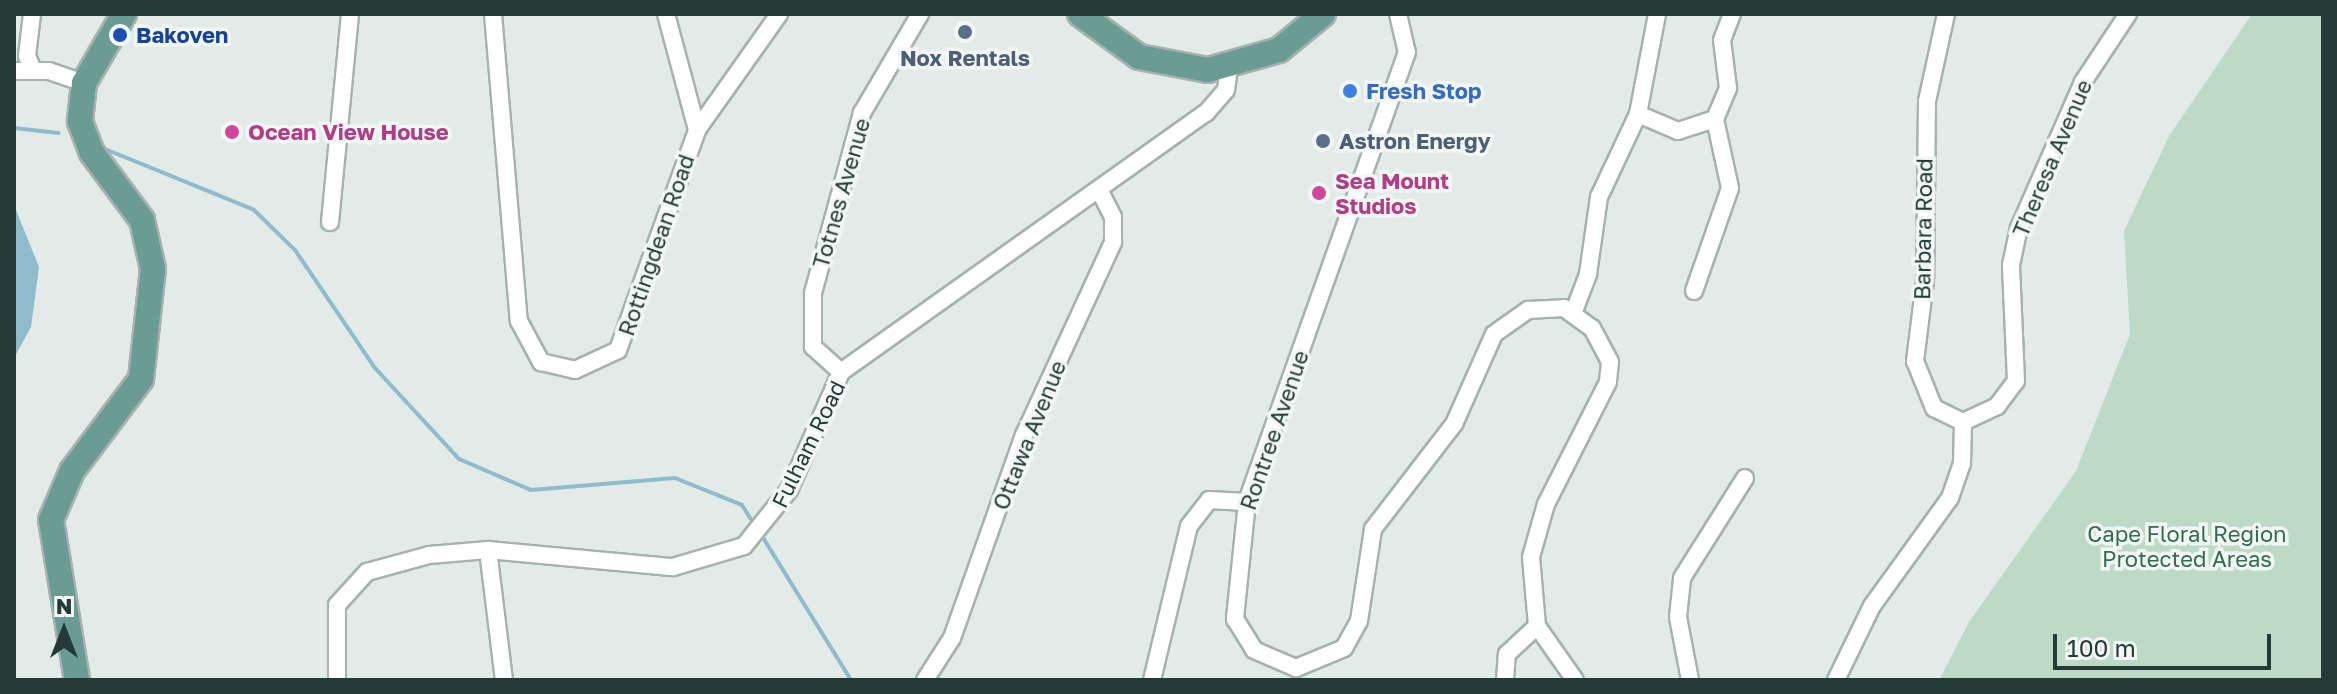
<!DOCTYPE html>
<html>
<head>
<meta charset="utf-8">
<style>
  body { margin:0 }
  #map { position:relative; width:2337px; height:694px; overflow:hidden; background:#e2ebe8; font-family:"Golos Text",sans-serif }
  div>[style] { position:absolute }
  .green>* { inset:0; background:#bddac7 }
  .water>* { inset:0; background:#8fbbcb }
  .stream>* { height:4px; margin:-2px; padding:0 2px; transform-origin:2px; border-radius:2px; background:#8fbbcb }
  .roads { filter:drop-shadow(2px 0 #a5b2af) drop-shadow(-2px 0 #a5b2af) drop-shadow(0 2px #a5b2af) drop-shadow(0 -2px #a5b2af) }
  .minor>* { height:16px; margin:-8px; padding:0 8px; transform-origin:8px; border-radius:8px; background:#fff }
  .primary>* { height:24px; margin:-12px; padding:0 12px; transform-origin:12px; border-radius:12px; background:#6a9c94 }
  .dots>* { width:22px; height:22px; translate:-50% -50%; box-sizing:border-box; border:4px solid #f2f7f5; border-radius:50% }
  span { translate:-50% -50%; white-space:nowrap; text-align:center; line-height:1.15; -webkit-text-stroke:7px #f2f7f5; paint-order:stroke }
  .transit-label { font-size:22px; color:#164399; font-weight:700 }
  .left { translate:0 -50%; text-align:left }
  .service-label { font-size:22px; color:#4e5e75; font-weight:700 }
  .shop-label { font-size:22px; color:#366cbe; font-weight:700 }
  .hotel-label { font-size:22px; color:#b23c85; font-weight:700 }
  .street-label { font-size:22px; color:#243a36 }
  .park-label { font-size:22px; color:#326d4f }
  .frame { position:absolute; inset:0; border:16px solid #243a36; pointer-events:none }
  .north { position:absolute; left:24px; top:590px; width:80px; height:80px; -webkit-text-stroke:6px #f2f7f5; paint-order:stroke; rotate:0deg; font-size:22px; font-weight:700; line-height:32px; text-align:center; color:#243a36 }
  .north::after { content:''; display:block; margin:auto; width:28px; height:36px; background:#243a36; clip-path:polygon(50% 0,100% 100%,50% 72%,0 100%) }
  .scale { position:absolute; left:2053px; top:634px; width:218px; height:36px; box-sizing:border-box; border:4px solid #243a36; border-top:0; padding-left:10px; font-size:24px; line-height:28px; white-space:nowrap; color:#243a36; -webkit-text-stroke:6px #f2f7f5; paint-order:stroke }
</style>
</head>
<body>
<div id="map">
  <div class="green">
    <div style="clip-path:polygon(2252px 14px,2323px 14px,2323px 680px,1939px 680px,1969px 622px,2076px 471px,2130px 334px,2124px 231px,2169px 136px)"></div>
  </div>
  <div class="water">
    <div style="clip-path:polygon(14px 205px,39px 267px,31px 327px,14px 358px)"></div>
  </div>
  <div class="stream">
    <div style="left:14px;top:128px;width:45px;rotate:6.3deg"></div>
    <div style="left:100px;top:147px;width:166px;rotate:22.2deg"></div>
    <div style="left:254px;top:210px;width:57px;rotate:44.3deg"></div>
    <div style="left:295px;top:250px;width:143px;rotate:55.9deg"></div>
    <div style="left:375px;top:368px;width:124px;rotate:47.3deg"></div>
    <div style="left:459px;top:459px;width:78px;rotate:23.3deg"></div>
    <div style="left:531px;top:490px;width:144px;rotate:-4.8deg"></div>
    <div style="left:675px;top:478px;width:72px;rotate:21.9deg"></div>
    <div style="left:742px;top:505px;width:26px;rotate:58deg"></div>
    <div style="left:762px;top:536px;width:169px;rotate:58.3deg"></div>
  </div>
  <div class="roads">
    <div class="minor">
      <div style="left:32px;top:14px;width:42px;rotate:96.8deg"></div>
      <div style="left:27px;top:56px;width:15px;rotate:67deg"></div>
      <div style="left:493px;top:14px;width:308px;rotate:85.2deg"></div>
      <div style="left:519px;top:321px;width:47px;rotate:61.8deg"></div>
      <div style="left:541px;top:362px;width:35px;rotate:13deg"></div>
      <div style="left:575px;top:370px;width:47px;rotate:-24.9deg"></div>
      <div style="left:618px;top:350px;width:234px;rotate:-70.2deg"></div>
      <div style="left:697px;top:130px;width:142px;rotate:-54.7deg"></div>
      <div style="left:666px;top:14px;width:120px;rotate:75deg"></div>
      <div style="left:1398px;top:14px;width:39px;rotate:77deg"></div>
      <div style="left:1407px;top:52px;width:478px;rotate:109.6deg"></div>
      <div style="left:1247px;top:502px;width:118px;rotate:95.9deg"></div>
      <div style="left:1235px;top:619px;width:36px;rotate:58deg"></div>
      <div style="left:1254px;top:650px;width:46px;rotate:23.2deg"></div>
      <div style="left:1296px;top:668px;width:52px;rotate:-22.6deg"></div>
      <div style="left:1344px;top:648px;width:31px;rotate:-61deg"></div>
      <div style="left:1359px;top:621px;width:93px;rotate:-81.3deg"></div>
      <div style="left:1373px;top:529px;width:133px;rotate:-52.4deg"></div>
      <div style="left:1454px;top:424px;width:98px;rotate:-66deg"></div>
      <div style="left:1494px;top:334px;width:42px;rotate:-35.2deg"></div>
      <div style="left:1528px;top:310px;width:36px;rotate:-3deg"></div>
      <div style="left:1564px;top:308px;width:34px;rotate:36deg"></div>
      <div style="left:1592px;top:328px;width:38px;rotate:62deg"></div>
      <div style="left:1610px;top:362px;width:20px;rotate:96deg"></div>
      <div style="left:1608px;top:382px;width:137px;rotate:116.9deg"></div>
      <div style="left:1546px;top:504px;width:55px;rotate:105.8deg"></div>
      <div style="left:1531px;top:557px;width:69px;rotate:85deg"></div>
      <div style="left:1537px;top:626px;width:66px;rotate:54.9deg"></div>
      <div style="left:1946px;top:14px;width:89px;rotate:102.3deg"></div>
      <div style="left:1927px;top:101px;width:180px;rotate:90.6deg"></div>
      <div style="left:1925px;top:281px;width:81px;rotate:97.1deg"></div>
      <div style="left:1915px;top:361px;width:51px;rotate:68deg"></div>
      <div style="left:1934px;top:408px;width:32px;rotate:26deg"></div>
      <div style="left:14px;top:71px;width:35px"></div>
      <div style="left:49px;top:71px;width:37px;rotate:19deg"></div>
      <div style="left:1638px;top:114px;width:43px;rotate:23deg"></div>
      <div style="left:1678px;top:131px;width:39px;rotate:-18deg"></div>
      <div style="left:1715px;top:119px;width:34px;rotate:-67deg"></div>
      <div style="left:1728px;top:88px;width:48px;rotate:-97.1deg"></div>
      <div style="left:1722px;top:40px;width:28px;rotate:-69deg"></div>
      <div style="left:330px;top:222px;width:209px;rotate:-84.5deg"></div>
      <div style="left:1694px;top:291px;width:109px;rotate:-70.7deg"></div>
      <div style="left:1730px;top:188px;width:71px;rotate:-102.3deg"></div>
      <div style="left:1574px;top:311px;width:40px;rotate:-69deg"></div>
      <div style="left:1588px;top:274px;width:78px;rotate:-81.9deg"></div>
      <div style="left:1599px;top:197px;width:92px;rotate:-64.8deg"></div>
      <div style="left:1638px;top:114px;width:102px;rotate:-79.2deg"></div>
      <div style="left:841px;top:372px;width:38px;rotate:-138deg"></div>
      <div style="left:813px;top:347px;width:54px;rotate:-90deg"></div>
      <div style="left:813px;top:293px;width:187px;rotate:-74.8deg"></div>
      <div style="left:862px;top:113px;width:115px;rotate:-59.6deg"></div>
      <div style="left:1963px;top:422px;width:38px;rotate:-25deg"></div>
      <div style="left:1997px;top:406px;width:31px;rotate:-53deg"></div>
      <div style="left:2016px;top:381px;width:116px;rotate:-92.5deg"></div>
      <div style="left:2011px;top:265px;width:38px;rotate:-78deg"></div>
      <div style="left:2019px;top:228px;width:159px;rotate:-66.3deg"></div>
      <div style="left:2083px;top:82px;width:82px;rotate:-56.5deg"></div>
      <div style="left:488px;top:550px;width:131px;rotate:83deg"></div>
      <div style="left:337px;top:680px;width:75px;rotate:-90deg"></div>
      <div style="left:337px;top:605px;width:45px;rotate:-47.7deg"></div>
      <div style="left:367px;top:572px;width:64px;rotate:-15.3deg"></div>
      <div style="left:429px;top:555px;width:59px;rotate:-4.8deg"></div>
      <div style="left:488px;top:550px;width:186px;rotate:5.3deg"></div>
      <div style="left:673px;top:567px;width:74px;rotate:-16.5deg"></div>
      <div style="left:744px;top:546px;width:72px;rotate:-51.2deg"></div>
      <div style="left:789px;top:490px;width:129px;rotate:-66.2deg"></div>
      <div style="left:841px;top:372px;width:448px;rotate:-35.4deg"></div>
      <div style="left:1206px;top:113px;width:30px;rotate:-49deg"></div>
      <div style="left:1226px;top:90px;width:22px;rotate:-82deg"></div>
      <div style="left:925px;top:680px;width:50px;rotate:-57.3deg"></div>
      <div style="left:952px;top:638px;width:215px;rotate:-70.5deg"></div>
      <div style="left:1024px;top:435px;width:213px;rotate:-65.2deg"></div>
      <div style="left:1113px;top:242px;width:25px;rotate:-90deg"></div>
      <div style="left:1113px;top:217px;width:31px;rotate:-117deg"></div>
      <div style="left:1152px;top:680px;width:158px;rotate:-76.5deg"></div>
      <div style="left:1189px;top:526px;width:33px;rotate:-52deg"></div>
      <div style="left:1209px;top:500px;width:38px;rotate:3deg"></div>
      <div style="left:1505px;top:680px;width:26px;rotate:-86deg"></div>
      <div style="left:1507px;top:654px;width:41px;rotate:-43deg"></div>
      <div style="left:1690px;top:680px;width:64px;rotate:-100.8deg"></div>
      <div style="left:1678px;top:617px;width:39px;rotate:-84deg"></div>
      <div style="left:1682px;top:578px;width:118px;rotate:-57.8deg"></div>
      <div style="left:1836px;top:680px;width:82px;rotate:-64.1deg"></div>
      <div style="left:1872px;top:606px;width:133px;rotate:-54.2deg"></div>
      <div style="left:1950px;top:498px;width:36px;rotate:-71deg"></div>
      <div style="left:1962px;top:464px;width:42px;rotate:-88.6deg"></div>
    </div>
    <div class="primary">
      <div style="left:1080px;top:14px;width:73px;rotate:36.1deg"></div>
      <div style="left:1139px;top:57px;width:70px;rotate:10.7deg"></div>
      <div style="left:1208px;top:70px;width:74px;rotate:-15.7deg"></div>
      <div style="left:1279px;top:50px;width:57px;rotate:-39.3deg"></div>
      <div style="left:77px;top:680px;width:162px;rotate:-99.2deg"></div>
      <div style="left:51px;top:520px;width:53px;rotate:-66.8deg"></div>
      <div style="left:72px;top:471px;width:115px;rotate:-53.1deg"></div>
      <div style="left:141px;top:379px;width:111px;rotate:-83.8deg"></div>
      <div style="left:153px;top:269px;width:50px;rotate:-102.7deg"></div>
      <div style="left:142px;top:220px;width:84px;rotate:-126.7deg"></div>
      <div style="left:92px;top:153px;width:34px;rotate:-111deg"></div>
      <div style="left:80px;top:121px;width:38px;rotate:-84deg"></div>
      <div style="left:84px;top:83px;width:80px;rotate:-59.9deg"></div>
    </div>
  </div>
  <div class="dots">
    <div style="left:965px;top:32px;background:#5c6f8a"></div>
    <div style="left:120px;top:35px;background:#1a4fb4"></div>
    <div style="left:1350px;top:91px;background:#3f7fe0"></div>
    <div style="left:232px;top:132px;background:#d1479c"></div>
    <div style="left:1323px;top:141px;background:#5c6f8a"></div>
    <div style="left:1319px;top:193px;background:#d1479c"></div>
  </div>
  <div class="transit-label">
    <span class="left" style="left:136px;top:35px">Bakoven</span>
  </div>
  <div class="service-label">
    <span style="left:965px;top:58px">Nox Rentals</span>
    <span class="left" style="left:1339px;top:141px">Astron Energy</span>
  </div>
  <div class="shop-label">
    <span class="left" style="left:1366px;top:91px">Fresh Stop</span>
  </div>
  <div class="hotel-label">
    <span class="left" style="left:248px;top:132px">Ocean View House</span>
    <span class="left" style="left:1335px;top:193px">Sea Mount<br>Studios</span>
  </div>
  <div class="street-label">
    <span style="left:2052px;top:158px;rotate:-67deg">Theresa Avenue</span>
    <span style="left:841px;top:193px;rotate:-74deg">Totnes Avenue</span>
    <span style="left:1923px;top:229px;rotate:-89deg">Barbara Road</span>
    <span style="left:656px;top:245px;rotate:-71deg">Rottingdean Road</span>
    <span style="left:1274px;top:430px;rotate:-71deg">Rontree Avenue</span>
    <span style="left:1029px;top:435px;rotate:-68deg">Ottawa Avenue</span>
    <span style="left:808px;top:444px;rotate:-64deg">Fulham Road</span>
  </div>
  <div class="park-label">
    <span style="left:2187px;top:546px">Cape Floral Region<br>Protected Areas</span>
  </div>
  <div class="frame"></div>
  <div class="north">N</div>
  <div class="scale">100 m</div>
</div>
</body>
</html>
